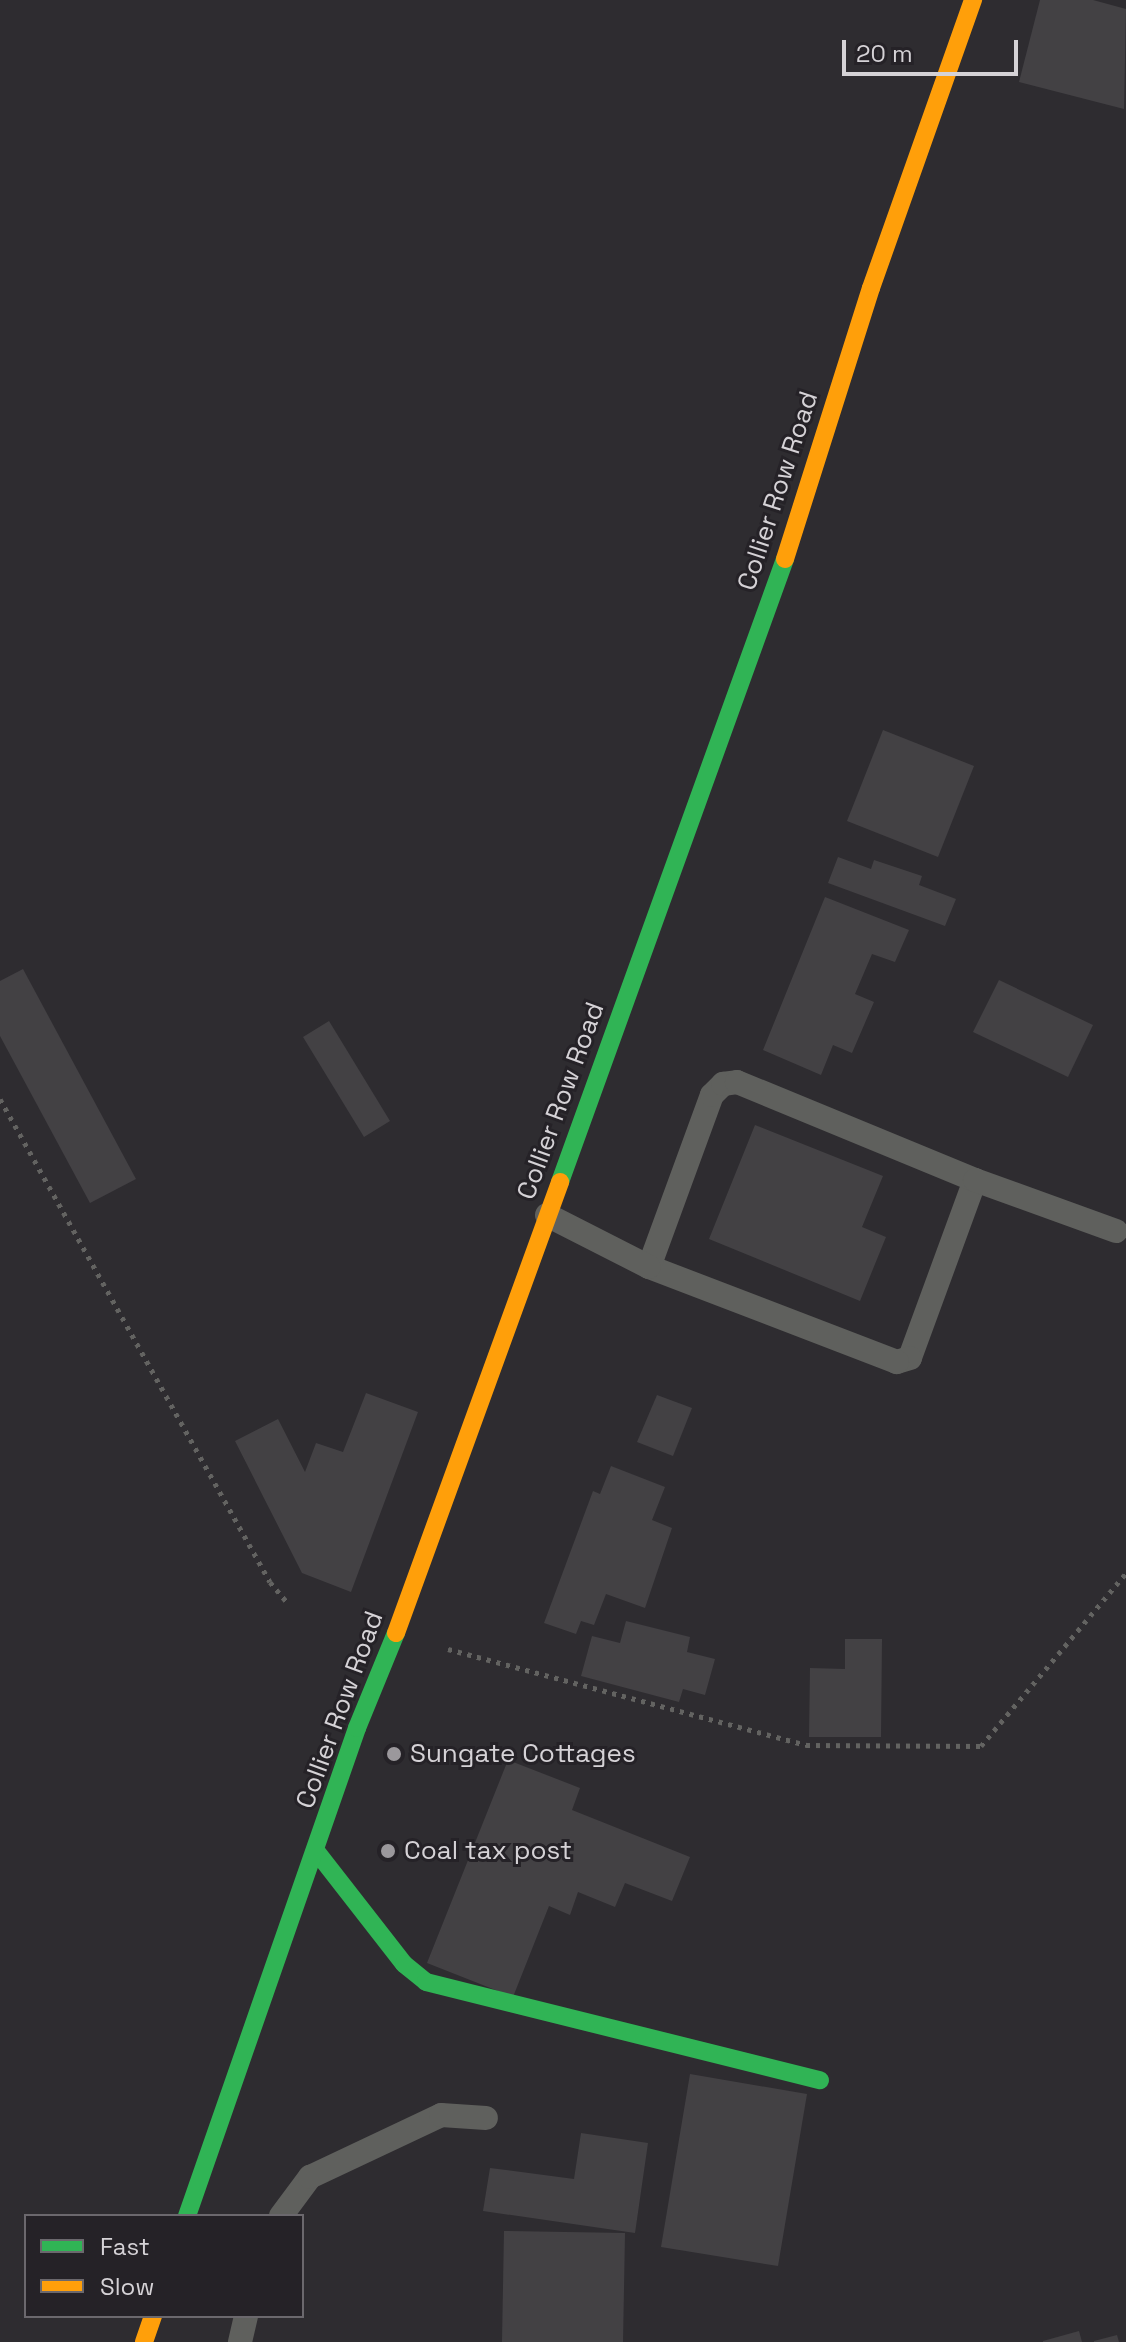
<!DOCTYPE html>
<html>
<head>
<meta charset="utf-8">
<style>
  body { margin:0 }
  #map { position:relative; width:1126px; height:2342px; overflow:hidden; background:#2e2c30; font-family:"Space Grotesk",sans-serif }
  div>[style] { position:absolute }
  .building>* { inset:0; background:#434144 }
  .path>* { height:5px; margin-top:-2.5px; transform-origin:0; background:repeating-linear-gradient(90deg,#636361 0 4px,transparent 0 10px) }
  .lane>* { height:24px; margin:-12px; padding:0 12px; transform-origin:12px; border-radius:12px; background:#5f605d }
  .fast>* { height:18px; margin:-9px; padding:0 9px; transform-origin:9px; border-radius:9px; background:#30b455 }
  .slow>* { height:18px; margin:-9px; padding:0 9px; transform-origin:9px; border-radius:9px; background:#ff9f0a }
  .dots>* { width:22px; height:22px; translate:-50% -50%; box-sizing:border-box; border:4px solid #252227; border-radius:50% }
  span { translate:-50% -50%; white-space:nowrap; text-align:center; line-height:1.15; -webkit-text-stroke:6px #252227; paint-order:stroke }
  .street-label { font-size:26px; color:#d5d2d6 }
  .poi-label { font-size:26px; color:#d5d2d6 }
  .left { translate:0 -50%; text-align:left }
  .legend { position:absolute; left:24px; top:2214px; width:280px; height:104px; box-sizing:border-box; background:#252227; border:2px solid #6b686d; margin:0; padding:10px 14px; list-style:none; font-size:24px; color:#d5d2d6 }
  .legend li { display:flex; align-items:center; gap:16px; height:40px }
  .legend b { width:40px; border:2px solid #6b686d }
  .scale { position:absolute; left:842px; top:40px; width:176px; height:36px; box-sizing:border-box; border:4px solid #d5d2d6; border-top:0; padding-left:10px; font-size:24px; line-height:28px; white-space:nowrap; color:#d5d2d6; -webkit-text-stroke:6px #252227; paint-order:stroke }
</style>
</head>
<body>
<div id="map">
  <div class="building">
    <div style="clip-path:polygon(1040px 0,1093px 0,1126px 9px,1124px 109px,1019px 82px)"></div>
    <div style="clip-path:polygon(883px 730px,974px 766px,938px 857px,847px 821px)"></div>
    <div style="clip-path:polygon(838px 857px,871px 869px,874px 860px,922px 876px,919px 885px,956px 899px,945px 926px,828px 883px)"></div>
    <div style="clip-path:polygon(825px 897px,909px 930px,895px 962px,872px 954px,855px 994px,874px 1002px,852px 1053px,833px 1045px,821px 1075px,763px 1050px)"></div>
    <div style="clip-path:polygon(23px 969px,136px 1179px,90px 1203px,0 1036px,0 981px)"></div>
    <div style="clip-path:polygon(999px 980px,1093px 1025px,1068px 1077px,973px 1032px)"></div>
    <div style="clip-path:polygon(329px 1021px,390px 1121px,364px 1137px,303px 1037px)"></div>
    <div style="clip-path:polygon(755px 1125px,883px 1176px,862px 1227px,886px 1237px,860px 1301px,709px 1239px)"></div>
    <div style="clip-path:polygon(366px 1393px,418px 1412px,351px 1592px,302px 1573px,235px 1441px,278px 1419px,305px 1472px,316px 1443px,343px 1452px)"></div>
    <div style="clip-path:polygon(657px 1395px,692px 1408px,673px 1456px,637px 1442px)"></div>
    <div style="clip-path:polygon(611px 1466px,665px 1487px,652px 1520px,672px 1528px,645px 1608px,606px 1594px,594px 1625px,581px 1621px,576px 1634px,544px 1623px,593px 1491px,600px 1494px)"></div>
    <div style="clip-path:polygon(626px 1621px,690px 1637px,687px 1652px,715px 1659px,705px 1695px,683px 1689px,679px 1702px,581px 1676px,592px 1636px,620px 1643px)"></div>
    <div style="clip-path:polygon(845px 1639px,882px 1639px,881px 1737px,809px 1737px,810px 1668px,845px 1669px)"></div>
    <div style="clip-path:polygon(508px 1760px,580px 1788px,572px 1810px,690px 1857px,672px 1901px,625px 1883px,615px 1907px,578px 1892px,570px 1915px,549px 1906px,513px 1997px,427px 1963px)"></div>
    <div style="clip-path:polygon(690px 2074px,807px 2094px,778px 2266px,661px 2247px)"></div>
    <div style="clip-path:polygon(581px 2133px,648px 2143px,635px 2233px,483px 2211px,490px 2168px,574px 2179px)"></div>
    <div style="clip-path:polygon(504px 2231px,625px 2233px,623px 2342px,502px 2342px)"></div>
    <div style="clip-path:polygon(1079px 2331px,1082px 2342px,1043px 2342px,1043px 2341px)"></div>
    <div style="clip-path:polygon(1117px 2335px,1119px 2342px,1094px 2342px,1094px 2341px)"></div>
  </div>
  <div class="path">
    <div style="left:0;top:1099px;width:553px;rotate:60.79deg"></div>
    <div style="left:270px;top:1582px;width:26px;rotate:50deg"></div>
    <div style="left:448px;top:1649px;width:371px;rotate:15deg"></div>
    <div style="left:806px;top:1745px;width:175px;rotate:0.3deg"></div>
    <div style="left:981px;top:1746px;width:226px;rotate:-50deg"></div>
  </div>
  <div class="lane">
    <div style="left:975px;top:1180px;width:189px;rotate:110.1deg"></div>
    <div style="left:910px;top:1358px;width:14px;rotate:163deg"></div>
    <div style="left:897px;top:1362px;width:266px;rotate:-159deg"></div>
    <div style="left:649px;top:1267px;width:183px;rotate:-69.9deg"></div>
    <div style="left:712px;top:1095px;width:16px;rotate:-45deg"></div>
    <div style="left:723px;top:1084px;width:14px;rotate:-8deg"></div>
    <div style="left:737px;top:1082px;width:257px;rotate:22.4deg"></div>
    <div style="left:975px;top:1180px;width:150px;rotate:19.9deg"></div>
    <div style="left:547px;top:1215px;width:114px;rotate:27deg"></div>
    <div style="left:281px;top:2216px;width:49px;rotate:-53.4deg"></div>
    <div style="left:310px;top:2177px;width:145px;rotate:-25.3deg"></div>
    <div style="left:441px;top:2115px;width:45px;rotate:3.8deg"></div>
    <div style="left:240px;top:2342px;width:27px;rotate:-77deg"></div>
  </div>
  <div class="fast">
    <div style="left:560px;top:1182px;width:662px;rotate:-70.14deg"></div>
    <div style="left:316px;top:1851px;width:143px;rotate:52.1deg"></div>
    <div style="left:404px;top:1964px;width:28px;rotate:39deg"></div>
    <div style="left:426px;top:1982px;width:406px;rotate:14deg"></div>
    <div style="left:187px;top:2216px;width:517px;rotate:-70.79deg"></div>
    <div style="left:357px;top:1728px;width:103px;rotate:-67.7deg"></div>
  </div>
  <div class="slow">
    <div style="left:785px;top:559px;width:284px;rotate:-72.4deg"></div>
    <div style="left:871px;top:288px;width:306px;rotate:-70.5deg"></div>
    <div style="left:396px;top:1633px;width:480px;rotate:-70deg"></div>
    <div style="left:144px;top:2342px;width:28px;rotate:-71deg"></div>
  </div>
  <div class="dots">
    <div style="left:394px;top:1754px;background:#9b989c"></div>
    <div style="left:388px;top:1851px;background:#9b989c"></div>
  </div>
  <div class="street-label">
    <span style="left:778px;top:491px;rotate:-72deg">Collier Row Road</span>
    <span style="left:561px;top:1101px;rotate:-70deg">Collier Row Road</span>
    <span style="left:340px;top:1710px;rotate:-70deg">Collier Row Road</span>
  </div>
  <div class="poi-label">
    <span class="left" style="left:410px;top:1754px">Sungate Cottages</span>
    <span class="left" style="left:404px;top:1851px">Coal tax post</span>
  </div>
  <ul class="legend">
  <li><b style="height:10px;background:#30b455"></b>Fast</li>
  <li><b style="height:10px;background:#ff9f0a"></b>Slow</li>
  </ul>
  <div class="scale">20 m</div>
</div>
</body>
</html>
